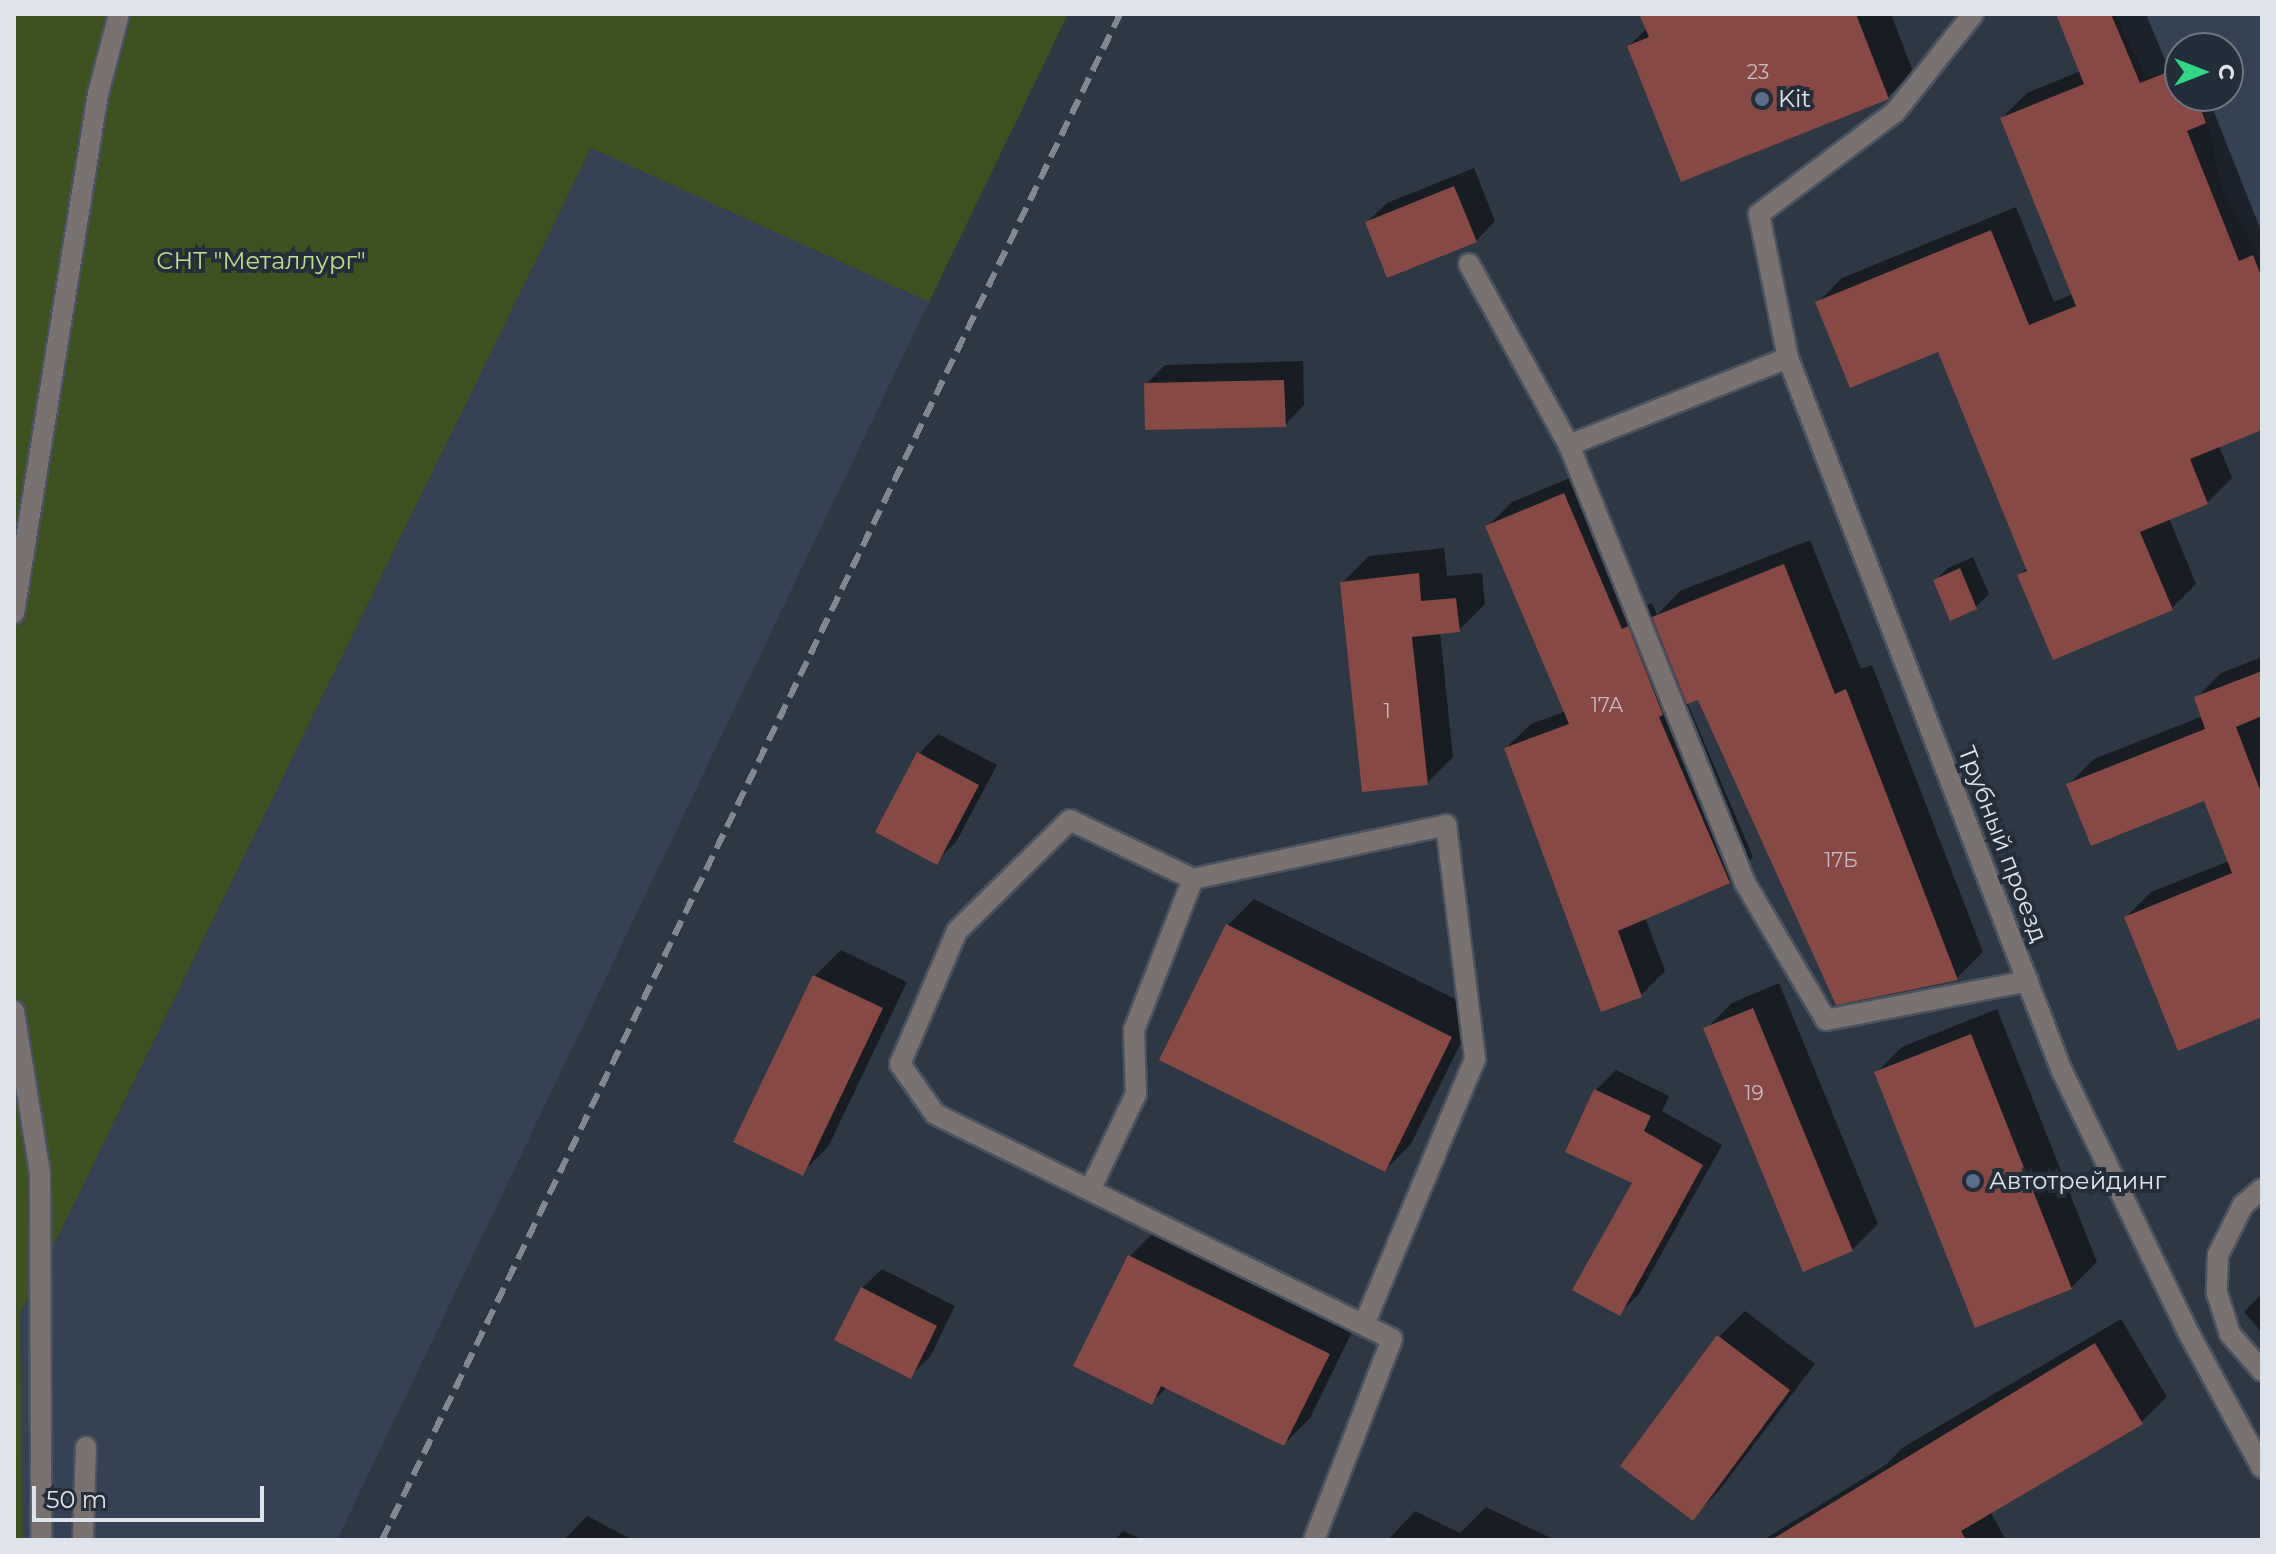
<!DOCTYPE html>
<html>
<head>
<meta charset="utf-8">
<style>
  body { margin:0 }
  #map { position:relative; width:2276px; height:1554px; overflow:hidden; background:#2e3744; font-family:Montserrat,sans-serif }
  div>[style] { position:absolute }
  .built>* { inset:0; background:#354154 }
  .green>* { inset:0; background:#3e521f }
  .shadow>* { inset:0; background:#0007 }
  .building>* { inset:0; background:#864943 }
  .roads { filter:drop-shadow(2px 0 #4a535f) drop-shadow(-2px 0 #4a535f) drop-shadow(0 2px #4a535f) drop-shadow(0 -2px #4a535f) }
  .minor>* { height:20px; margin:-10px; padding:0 10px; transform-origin:10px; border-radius:10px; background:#7a7171 }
  .rail>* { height:6px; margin-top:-3px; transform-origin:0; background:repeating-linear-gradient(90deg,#818893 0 16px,transparent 0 24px) }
  .dots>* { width:22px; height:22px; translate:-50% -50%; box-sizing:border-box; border:4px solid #242d3a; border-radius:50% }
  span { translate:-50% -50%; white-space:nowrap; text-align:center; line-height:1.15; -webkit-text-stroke:8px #242d3a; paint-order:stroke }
  .number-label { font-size:20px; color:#c8bcc2 }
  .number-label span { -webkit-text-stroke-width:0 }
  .poi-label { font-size:24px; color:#dee3ec }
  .left { translate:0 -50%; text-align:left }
  .park-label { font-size:24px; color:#bce08c }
  .street-label { font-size:24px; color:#dee3ec }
  .frame { position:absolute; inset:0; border:16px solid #dee3ec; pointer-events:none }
  .north { position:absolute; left:2164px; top:32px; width:80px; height:80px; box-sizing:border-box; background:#242d3a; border:2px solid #6e7681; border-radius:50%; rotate:90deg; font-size:22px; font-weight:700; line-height:32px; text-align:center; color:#dee3ec }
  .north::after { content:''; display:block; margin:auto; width:28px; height:36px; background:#30d883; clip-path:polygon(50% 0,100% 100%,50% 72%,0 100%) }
  .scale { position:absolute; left:32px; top:1486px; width:232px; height:36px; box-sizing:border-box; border:4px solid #dee3ec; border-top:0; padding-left:10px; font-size:24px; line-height:28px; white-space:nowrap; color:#dee3ec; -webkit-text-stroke:6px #242d3a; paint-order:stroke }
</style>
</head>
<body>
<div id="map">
  <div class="built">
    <div style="clip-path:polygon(2115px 14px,2262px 14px,2262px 263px,2223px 191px,2201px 96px,2228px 96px,2228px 48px,2180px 48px,2180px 67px,2146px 77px)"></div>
    <div style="clip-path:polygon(591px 147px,929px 302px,337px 1540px,23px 1540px,20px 1314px)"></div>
  </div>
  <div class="green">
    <div style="clip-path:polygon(14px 14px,1068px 14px,929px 302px,591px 148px,20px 1314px,23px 1540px,14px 1540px)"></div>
  </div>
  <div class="shadow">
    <div style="clip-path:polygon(1642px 14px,1891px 14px,1913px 72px,1887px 98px,1629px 46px,1647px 28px)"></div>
    <div style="clip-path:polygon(2058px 14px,2146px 14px,2165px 60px,2180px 54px,2180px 96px,2228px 96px,2228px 91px,2230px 96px,2214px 112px,2262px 233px,2262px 428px,2219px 446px,2232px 478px,2207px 503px,2169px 518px,2196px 584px,2171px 609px,2020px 575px,2027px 567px,1939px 349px,1817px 303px,1842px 278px,2016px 207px,2054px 302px,2073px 294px,2002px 118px,2027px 93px,2081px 71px)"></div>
    <div style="clip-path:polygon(2208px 42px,2211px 48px,2194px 48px)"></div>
    <div style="clip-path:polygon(1474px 168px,1495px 221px,1476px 241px,1367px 222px,1387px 203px)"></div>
    <div style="clip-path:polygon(1303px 361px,1304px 405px,1285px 425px,1146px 384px,1165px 365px)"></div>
    <div style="clip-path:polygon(1589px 470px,1646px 606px,1652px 603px,1657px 615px,1680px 591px,1810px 540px,1861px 669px,1872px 665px,1983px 952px,1957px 978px,1699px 697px,1687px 702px,1753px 857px,1729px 881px,1645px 917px,1665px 971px,1641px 995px,1506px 748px,1531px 724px,1566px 711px,1487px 527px,1512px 502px)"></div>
    <div style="clip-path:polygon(1444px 548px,1447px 576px,1482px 573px,1485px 604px,1459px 630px,1440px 632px,1453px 757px,1427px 783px,1343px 582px,1369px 556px)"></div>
    <div style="clip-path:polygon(1973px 557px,1989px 594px,1976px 607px,1935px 580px,1948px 568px)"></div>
    <div style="clip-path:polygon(2262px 657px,2262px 1015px,2126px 917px,2151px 892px,2229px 861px,2205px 798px,2069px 784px,2094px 759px,2203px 716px,2196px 698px,2221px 673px)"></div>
    <div style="clip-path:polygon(938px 734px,997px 765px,956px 842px,936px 862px,919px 754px)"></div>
    <div style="clip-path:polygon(1254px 899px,1477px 1010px,1411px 1144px,1385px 1170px,1228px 925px)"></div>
    <div style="clip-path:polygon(841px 950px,907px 982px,828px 1147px,802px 1173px,815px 976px)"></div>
    <div style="clip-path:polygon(1779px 983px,1878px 1224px,1852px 1250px,1706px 1029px,1732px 1003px)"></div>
    <div style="clip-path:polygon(1997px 1009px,2097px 1262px,2071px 1288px,1876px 1073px,1902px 1047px)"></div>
    <div style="clip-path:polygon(1616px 1070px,1669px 1096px,1662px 1111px,1722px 1145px,1639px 1294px,1619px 1314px,1634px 1182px,1596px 1090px)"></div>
    <div style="clip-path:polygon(1156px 1230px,1354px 1328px,1310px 1418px,1284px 1444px,1167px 1387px,1152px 1402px,1130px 1256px)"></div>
    <div style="clip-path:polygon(882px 1269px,955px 1306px,930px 1357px,910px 1376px,862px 1288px)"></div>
    <div style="clip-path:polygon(2262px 1293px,2262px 1333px,2244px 1312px)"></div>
    <div style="clip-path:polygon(1745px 1311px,1815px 1364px,1718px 1492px,1692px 1518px,1719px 1337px)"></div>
    <div style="clip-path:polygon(2121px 1319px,2167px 1397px,2141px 1422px,1990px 1511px,2006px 1540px,1763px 1540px,1887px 1464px,1902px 1448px)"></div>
    <div style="clip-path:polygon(1486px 1507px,1555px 1540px,1388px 1540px,1415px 1511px,1460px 1533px)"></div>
    <div style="clip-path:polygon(587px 1516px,633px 1540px,564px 1540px)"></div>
    <div style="clip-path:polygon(1123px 1531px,1144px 1540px,1115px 1540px)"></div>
  </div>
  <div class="building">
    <div style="clip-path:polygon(1639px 14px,1856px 14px,1889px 99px,1681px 182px,1627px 46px,1649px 37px)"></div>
    <div style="clip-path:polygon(2056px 14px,2111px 14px,2140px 83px,2180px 67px,2180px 96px,2196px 96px,2206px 123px,2187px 131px,2239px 261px,2253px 255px,2262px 278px,2262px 430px,2190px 459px,2208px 504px,2140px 532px,2173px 610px,2053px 660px,2017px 575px,2027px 571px,1938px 352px,1850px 388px,1815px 302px,1991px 230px,2029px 325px,2076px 306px,2000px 118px,2084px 84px)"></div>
    <div style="clip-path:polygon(1454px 186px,1477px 242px,1387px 278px,1365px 222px)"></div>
    <div style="clip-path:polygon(1284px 380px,1286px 427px,1145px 430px,1144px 383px)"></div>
    <div style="clip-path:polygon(1564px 493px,1622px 629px,1628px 626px,1663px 715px,1659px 717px,1730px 883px,1618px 931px,1642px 997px,1601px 1012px,1504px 748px,1569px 724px,1485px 526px)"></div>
    <div style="clip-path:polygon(1784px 564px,1835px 694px,1846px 689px,1958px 980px,1836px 1005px,1698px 700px,1687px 704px,1652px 617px)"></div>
    <div style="clip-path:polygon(1960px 568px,1977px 609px,1950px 621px,1933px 580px)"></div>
    <div style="clip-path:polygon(1419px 573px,1421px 601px,1456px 598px,1460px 632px,1412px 637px,1428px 785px,1362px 792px,1340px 582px)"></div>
    <div style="clip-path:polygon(2262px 671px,2262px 716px,2236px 727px,2262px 795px,2262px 1017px,2178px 1051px,2124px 917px,2232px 873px,2204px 801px,2091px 846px,2066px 784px,2205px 729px,2194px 697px)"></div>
    <div style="clip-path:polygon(917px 752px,979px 785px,937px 865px,875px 832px)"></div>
    <div style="clip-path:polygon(1226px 924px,1452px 1037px,1385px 1172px,1159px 1060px)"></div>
    <div style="clip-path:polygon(813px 975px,883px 1008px,803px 1176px,733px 1142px)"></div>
    <div style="clip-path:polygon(1753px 1008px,1853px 1251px,1803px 1272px,1703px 1028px)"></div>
    <div style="clip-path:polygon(1971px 1034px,2072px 1289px,1975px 1328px,1874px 1072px)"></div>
    <div style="clip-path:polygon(1594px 1089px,1651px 1116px,1644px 1131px,1703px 1165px,1620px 1316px,1572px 1290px,1632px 1183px,1565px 1152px)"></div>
    <div style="clip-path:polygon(1128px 1255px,1330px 1354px,1284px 1446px,1161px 1386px,1152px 1405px,1073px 1366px)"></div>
    <div style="clip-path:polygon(861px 1287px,937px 1326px,911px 1379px,834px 1340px)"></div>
    <div style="clip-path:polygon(1717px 1335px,1790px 1390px,1693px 1521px,1620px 1466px)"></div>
    <div style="clip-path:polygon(2095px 1343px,2143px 1424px,1961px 1531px,1966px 1540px,1771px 1540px)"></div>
  </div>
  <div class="roads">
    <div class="minor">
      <div style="left:1973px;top:14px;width:125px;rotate:128.5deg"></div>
      <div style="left:1895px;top:112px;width:170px;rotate:143.1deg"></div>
      <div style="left:1759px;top:214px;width:147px;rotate:78.6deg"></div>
      <div style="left:1788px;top:358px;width:762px;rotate:68.99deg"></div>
      <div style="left:2061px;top:1069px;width:288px;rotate:64.2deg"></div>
      <div style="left:2186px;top:1328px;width:159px;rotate:61.5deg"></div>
      <div style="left:1469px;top:264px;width:207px;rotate:61.1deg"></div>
      <div style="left:1569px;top:445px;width:472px;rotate:68.1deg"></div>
      <div style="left:1745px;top:883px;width:159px;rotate:59.4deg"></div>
      <div style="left:1826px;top:1020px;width:206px;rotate:-10.9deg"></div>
      <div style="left:1569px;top:445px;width:236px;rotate:-21.7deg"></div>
      <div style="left:14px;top:613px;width:526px;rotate:-80.81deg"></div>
      <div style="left:98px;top:94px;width:83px;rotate:-75.3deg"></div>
      <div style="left:1193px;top:879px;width:136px;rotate:-154.4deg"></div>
      <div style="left:1070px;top:820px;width:158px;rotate:135.5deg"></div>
      <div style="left:957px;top:931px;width:145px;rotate:113.2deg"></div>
      <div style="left:900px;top:1064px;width:61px;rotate:55deg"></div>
      <div style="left:935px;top:1114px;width:509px;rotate:26.21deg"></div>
      <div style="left:1392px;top:1339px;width:216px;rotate:111.2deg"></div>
      <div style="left:14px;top:1011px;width:165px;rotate:80.9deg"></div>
      <div style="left:40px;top:1174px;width:366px;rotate:89.8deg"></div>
      <div style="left:2262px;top:1189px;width:25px;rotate:140deg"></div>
      <div style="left:2243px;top:1205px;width:56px;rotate:116.6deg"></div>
      <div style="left:2218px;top:1255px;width:38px;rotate:92deg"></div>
      <div style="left:2217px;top:1293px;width:43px;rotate:72.4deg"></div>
      <div style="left:2230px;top:1334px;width:49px;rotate:49.1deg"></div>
      <div style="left:1090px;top:1190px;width:106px;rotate:-64.4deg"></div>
      <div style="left:1136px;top:1094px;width:64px;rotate:-91.8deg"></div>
      <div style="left:1134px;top:1030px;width:162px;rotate:-68.7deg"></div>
      <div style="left:1193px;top:879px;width:259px;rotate:-12deg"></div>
      <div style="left:1446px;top:825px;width:236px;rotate:82.9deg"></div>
      <div style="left:1475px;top:1059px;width:288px;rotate:112.7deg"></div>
      <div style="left:83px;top:1540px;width:93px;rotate:-88.2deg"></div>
    </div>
  </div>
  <div class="rail">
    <div style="left:382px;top:1540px;width:1695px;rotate:-64.19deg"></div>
  </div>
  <div class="dots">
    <div style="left:1762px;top:99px;background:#5c6f8a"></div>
    <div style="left:1973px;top:1181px;background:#5c6f8a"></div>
  </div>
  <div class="number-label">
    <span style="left:1758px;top:72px">23</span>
    <span style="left:1607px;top:705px">17А</span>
    <span style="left:1387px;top:711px">1</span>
    <span style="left:1841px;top:860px">17Б</span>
    <span style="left:1754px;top:1093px">19</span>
  </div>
  <div class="poi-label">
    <span class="left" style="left:1778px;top:99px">Kit</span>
    <span class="left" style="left:1989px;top:1181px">Автотрейдинг</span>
  </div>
  <div class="park-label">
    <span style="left:261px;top:261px">СНТ "Металлург"</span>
  </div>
  <div class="street-label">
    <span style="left:2003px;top:844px;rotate:69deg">Трубный проезд</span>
  </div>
  <div class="frame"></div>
  <div class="north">С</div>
  <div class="scale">50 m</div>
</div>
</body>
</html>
